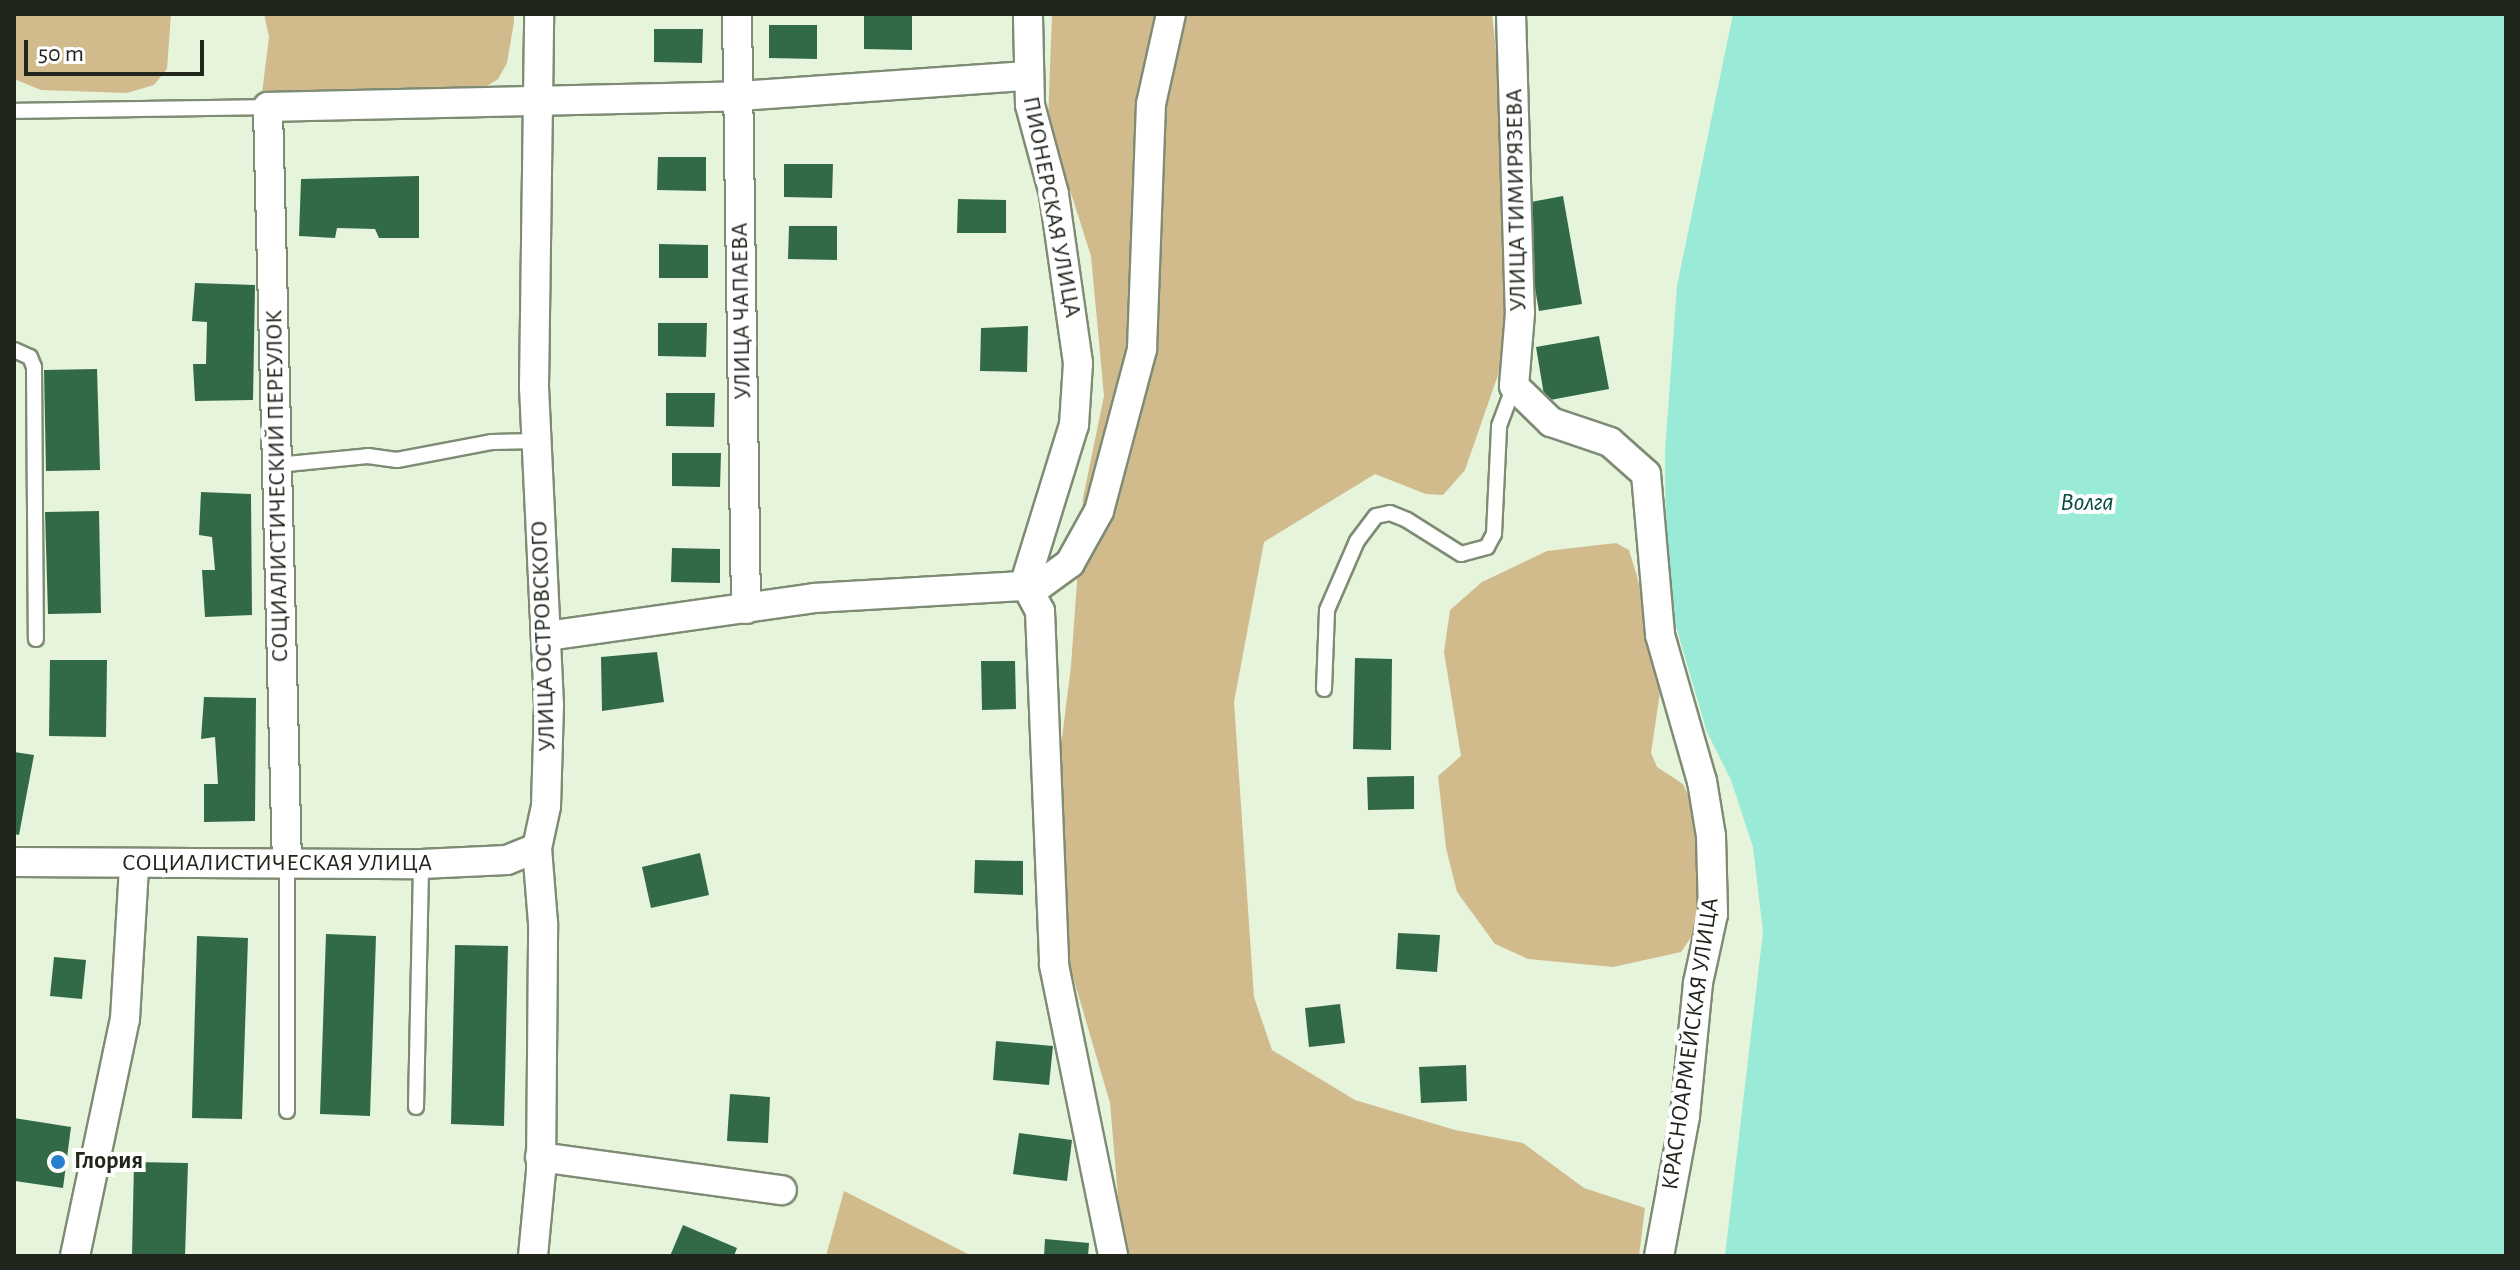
<!DOCTYPE html>
<html>
<head>
<meta charset="utf-8">
<style>
  body { margin:0 }
  #map { position:relative; width:2520px; height:1270px; overflow:hidden; background:#e5f4db; font-family:"Alegreya Sans",sans-serif }
  div>[style] { position:absolute }
  .green>* { inset:0; background:#d1bb8d }
  .water>* { inset:0; background:#9aead8 }
  .building>* { inset:0; background:#326a48 }
  .roads { filter:drop-shadow(2px 0 #7f8c75) drop-shadow(-2px 0 #7f8c75) drop-shadow(0 2px #7f8c75) drop-shadow(0 -2px #7f8c75) }
  .lane>* { height:14px; margin:-7px; padding:0 7px; transform-origin:7px; border-radius:7px; background:#fff }
  .street>* { height:28px; margin:-14px; padding:0 14px; transform-origin:14px; border-radius:14px; background:#fff }
  .dots>* { width:22px; height:22px; translate:-50% -50%; box-sizing:border-box; border:4px solid #fff; border-radius:50% }
  span { translate:-50% -50%; white-space:nowrap; text-align:center; line-height:1.15; -webkit-text-stroke:8px #fff; paint-order:stroke }
  .street-label { font-size:24px; color:#21261d }
  .poi-label { font-size:24px; color:#21261d; font-weight:700 }
  .left { translate:0 -50%; text-align:left }
  .water-label { font-size:26px; color:#054d42; font-style:italic }
  .frame { position:absolute; inset:0; border:16px solid #21261d; pointer-events:none }
  .scale { position:absolute; left:24px; top:40px; width:180px; height:36px; box-sizing:border-box; border:4px solid #21261d; border-top:0; padding-left:10px; font-size:24px; line-height:28px; white-space:nowrap; color:#21261d; -webkit-text-stroke:6px #fff; paint-order:stroke }
</style>
</head>
<body>
<div id="map">
  <div class="green">
    <div style="clip-path:polygon(14px 14px,171px 14px,167px 69px,154px 85px,127px 93px,41px 90px,14px 79px)"></div>
    <div style="clip-path:polygon(264px 14px,514px 14px,514px 22px,507px 63px,498px 79px,484px 88px,262px 93px,269px 37px)"></div>
    <div style="clip-path:polygon(1052px 14px,1492px 14px,1505px 132px,1505px 315px,1499px 372px,1465px 470px,1443px 495px,1426px 494px,1375px 474px,1264px 542px,1234px 702px,1254px 997px,1272px 1050px,1355px 1100px,1455px 1130px,1523px 1143px,1584px 1188px,1645px 1208px,1639px 1256px,1123px 1256px,1110px 1103px,1064px 946px,1055px 794px,1071px 666px,1083px 498px,1104px 396px,1091px 256px,1048px 121px)"></div>
    <div style="clip-path:polygon(1616px 543px,1629px 550px,1637px 576px,1655px 659px,1660px 692px,1651px 753px,1657px 767px,1683px 784px,1691px 803px,1704px 888px,1692px 936px,1681px 952px,1613px 967px,1528px 959px,1495px 944px,1457px 892px,1446px 848px,1438px 776px,1461px 756px,1444px 652px,1450px 610px,1482px 582px,1547px 551px)"></div>
    <div style="clip-path:polygon(844px 1191px,972px 1256px,826px 1256px)"></div>
  </div>
  <div class="water">
    <div style="clip-path:polygon(1733px 14px,2506px 14px,2506px 1256px,1725px 1256px,1763px 932px,1753px 847px,1731px 780px,1707px 732px,1675px 623px,1666px 559px,1665px 452px,1677px 286px)"></div>
  </div>
  <div class="building">
    <div style="clip-path:polygon(864px 16px,912px 16px,912px 50px,864px 49px)"></div>
    <div style="clip-path:polygon(769px 25px,817px 25px,817px 59px,769px 58px)"></div>
    <div style="clip-path:polygon(654px 29px,703px 29px,702px 63px,654px 62px)"></div>
    <div style="clip-path:polygon(658px 157px,706px 157px,706px 191px,657px 190px)"></div>
    <div style="clip-path:polygon(784px 164px,833px 164px,832px 198px,784px 197px)"></div>
    <div style="clip-path:polygon(419px 176px,419px 238px,379px 238px,375px 229px,337px 228px,335px 238px,299px 236px,301px 179px)"></div>
    <div style="clip-path:polygon(1563px 196px,1582px 304px,1539px 311px,1520px 204px)"></div>
    <div style="clip-path:polygon(958px 199px,1006px 200px,1006px 233px,957px 233px)"></div>
    <div style="clip-path:polygon(789px 226px,837px 226px,837px 260px,788px 259px)"></div>
    <div style="clip-path:polygon(659px 244px,708px 245px,708px 278px,659px 278px)"></div>
    <div style="clip-path:polygon(195px 283px,255px 285px,253px 400px,195px 401px,193px 364px,206px 364px,207px 322px,192px 321px)"></div>
    <div style="clip-path:polygon(658px 323px,707px 323px,706px 357px,658px 356px)"></div>
    <div style="clip-path:polygon(1028px 326px,1027px 372px,980px 371px,981px 328px)"></div>
    <div style="clip-path:polygon(1599px 336px,1609px 389px,1545px 401px,1536px 347px)"></div>
    <div style="clip-path:polygon(97px 369px,100px 470px,46px 471px,44px 370px)"></div>
    <div style="clip-path:polygon(666px 393px,715px 393px,714px 427px,666px 426px)"></div>
    <div style="clip-path:polygon(672px 453px,721px 453px,720px 487px,672px 486px)"></div>
    <div style="clip-path:polygon(201px 492px,251px 494px,252px 615px,205px 617px,202px 570px,215px 570px,212px 537px,199px 535px)"></div>
    <div style="clip-path:polygon(99px 511px,101px 613px,48px 614px,45px 512px)"></div>
    <div style="clip-path:polygon(672px 548px,720px 549px,720px 583px,671px 582px)"></div>
    <div style="clip-path:polygon(657px 652px,664px 702px,602px 711px,601px 657px)"></div>
    <div style="clip-path:polygon(1355px 658px,1392px 659px,1391px 750px,1353px 749px)"></div>
    <div style="clip-path:polygon(50px 660px,107px 660px,106px 737px,49px 736px)"></div>
    <div style="clip-path:polygon(981px 661px,1015px 661px,1016px 709px,982px 710px)"></div>
    <div style="clip-path:polygon(204px 697px,256px 698px,255px 821px,204px 822px,204px 784px,218px 784px,215px 737px,201px 739px)"></div>
    <div style="clip-path:polygon(14px 752px,34px 755px,19px 835px,14px 834px)"></div>
    <div style="clip-path:polygon(1414px 776px,1414px 809px,1368px 810px,1367px 777px)"></div>
    <div style="clip-path:polygon(700px 853px,709px 895px,651px 908px,642px 867px)"></div>
    <div style="clip-path:polygon(975px 860px,1023px 861px,1023px 895px,974px 893px)"></div>
    <div style="clip-path:polygon(1398px 933px,1440px 935px,1437px 972px,1396px 969px)"></div>
    <div style="clip-path:polygon(326px 934px,376px 936px,370px 1116px,320px 1114px)"></div>
    <div style="clip-path:polygon(197px 936px,248px 938px,242px 1119px,192px 1118px)"></div>
    <div style="clip-path:polygon(455px 945px,508px 946px,504px 1126px,451px 1124px)"></div>
    <div style="clip-path:polygon(54px 957px,86px 960px,82px 999px,50px 996px)"></div>
    <div style="clip-path:polygon(1340px 1004px,1345px 1043px,1309px 1047px,1305px 1008px)"></div>
    <div style="clip-path:polygon(996px 1041px,1053px 1046px,1049px 1085px,993px 1080px)"></div>
    <div style="clip-path:polygon(1466px 1065px,1467px 1101px,1421px 1103px,1419px 1067px)"></div>
    <div style="clip-path:polygon(730px 1094px,770px 1097px,768px 1143px,727px 1141px)"></div>
    <div style="clip-path:polygon(14px 1118px,71px 1127px,63px 1188px,15px 1181px)"></div>
    <div style="clip-path:polygon(1019px 1133px,1072px 1140px,1067px 1181px,1013px 1174px)"></div>
    <div style="clip-path:polygon(134px 1162px,188px 1163px,185px 1256px,132px 1256px)"></div>
    <div style="clip-path:polygon(683px 1225px,737px 1248px,734px 1256px,670px 1256px)"></div>
    <div style="clip-path:polygon(1045px 1239px,1089px 1243px,1088px 1256px,1044px 1256px)"></div>
  </div>
  <div class="roads">
    <div class="lane">
      <div style="left:14px;top:111px;width:254px;rotate:-0.9deg"></div>
      <div style="left:14px;top:350px;width:17px;rotate:24deg"></div>
      <div style="left:30px;top:357px;width:11px;rotate:68deg"></div>
      <div style="left:34px;top:367px;width:272px;rotate:89.6deg"></div>
      <div style="left:277px;top:465px;width:91px;rotate:-5.6deg"></div>
      <div style="left:368px;top:456px;width:29px;rotate:8deg"></div>
      <div style="left:397px;top:460px;width:97px;rotate:-10.7deg"></div>
      <div style="left:492px;top:442px;width:45px;rotate:-1.3deg"></div>
      <div style="left:1324px;top:689px;width:79px;rotate:-87.8deg"></div>
      <div style="left:1327px;top:610px;width:75px;rotate:-66.5deg"></div>
      <div style="left:1357px;top:541px;width:31px;rotate:-53deg"></div>
      <div style="left:1376px;top:516px;width:14px;rotate:-12deg"></div>
      <div style="left:1390px;top:513px;width:18px;rotate:22deg"></div>
      <div style="left:1407px;top:520px;width:64px;rotate:32.2deg"></div>
      <div style="left:1461px;top:554px;width:27px;rotate:-15deg"></div>
      <div style="left:1487px;top:547px;width:15px;rotate:-62deg"></div>
      <div style="left:1494px;top:534px;width:108px;rotate:-87.3deg"></div>
      <div style="left:1499px;top:426px;width:43px;rotate:-69.4deg"></div>
      <div style="left:416px;top:1107px;width:243px;rotate:-88.8deg"></div>
      <div style="left:287px;top:1111px;width:246px;rotate:-90deg"></div>
    </div>
    <div class="street">
      <div style="left:737px;top:14px;width:595px;rotate:89.13deg"></div>
      <div style="left:1511px;top:14px;width:299px;rotate:88.3deg"></div>
      <div style="left:1520px;top:313px;width:73px;rotate:94.7deg"></div>
      <div style="left:1514px;top:386px;width:52px;rotate:44.2deg"></div>
      <div style="left:1551px;top:422px;width:62px;rotate:18.7deg"></div>
      <div style="left:1610px;top:442px;width:48px;rotate:41.6deg"></div>
      <div style="left:1646px;top:474px;width:162px;rotate:85deg"></div>
      <div style="left:1660px;top:635px;width:152px;rotate:74deg"></div>
      <div style="left:1702px;top:781px;width:56px;rotate:80.7deg"></div>
      <div style="left:1711px;top:836px;width:78px;rotate:88.5deg"></div>
      <div style="left:1713px;top:914px;width:71px;rotate:102.3deg"></div>
      <div style="left:1698px;top:983px;width:134px;rotate:95.6deg"></div>
      <div style="left:1685px;top:1116px;width:142px;rotate:100.5deg"></div>
      <div style="left:1025px;top:583px;width:32px;rotate:62deg"></div>
      <div style="left:1040px;top:611px;width:354px;rotate:87.7deg"></div>
      <div style="left:1054px;top:965px;width:297px;rotate:78.5deg"></div>
      <div style="left:1025px;top:583px;width:165px;rotate:-72.8deg"></div>
      <div style="left:1074px;top:425px;width:62px;rotate:-86.3deg"></div>
      <div style="left:1078px;top:363px;width:171px;rotate:-98.1deg"></div>
      <div style="left:1054px;top:194px;width:92px;rotate:-105.1deg"></div>
      <div style="left:1030px;top:105px;width:91px;rotate:-91.3deg"></div>
      <div style="left:548px;top:636px;width:269px;rotate:-8.1deg"></div>
      <div style="left:814px;top:598px;width:226px;rotate:-3.3deg"></div>
      <div style="left:1040px;top:585px;width:37px;rotate:-36deg"></div>
      <div style="left:1070px;top:563px;width:60px;rotate:-60.9deg"></div>
      <div style="left:1099px;top:511px;width:168px;rotate:-75.1deg"></div>
      <div style="left:1142px;top:349px;width:245px;rotate:-87.9deg"></div>
      <div style="left:1151px;top:104px;width:92px;rotate:-77.5deg"></div>
      <div style="left:14px;top:862px;width:407px;rotate:0.3deg"></div>
      <div style="left:421px;top:864px;width:86px;rotate:-2.7deg"></div>
      <div style="left:507px;top:860px;width:32px;rotate:-22deg"></div>
      <div style="left:287px;top:865px;width:758px;rotate:-91.44deg"></div>
      <div style="left:268px;top:107px;width:471px;rotate:-1.3deg"></div>
      <div style="left:739px;top:96px;width:289px;rotate:-4deg"></div>
      <div style="left:540px;top:1157px;width:244px;rotate:7.8deg"></div>
      <div style="left:75px;top:1256px;width:242px;rotate:-78.1deg"></div>
      <div style="left:125px;top:1019px;width:153px;rotate:-86.6deg"></div>
      <div style="left:533px;top:1256px;width:85px;rotate:-84.6deg"></div>
      <div style="left:541px;top:1171px;width:248px;rotate:-89.5deg"></div>
      <div style="left:543px;top:923px;width:75px;rotate:-94.6deg"></div>
      <div style="left:537px;top:848px;width:43px;rotate:-77.9deg"></div>
      <div style="left:546px;top:806px;width:101px;rotate:-88.3deg"></div>
      <div style="left:549px;top:705px;width:318px;rotate:-92.7deg"></div>
      <div style="left:534px;top:387px;width:373px;rotate:-89.2deg"></div>
    </div>
  </div>
  <div class="dots">
    <div style="left:58px;top:1162px;background:#2580cd"></div>
  </div>
  <div class="street-label">
    <span style="left:1517px;top:200px;rotate:-91deg">УЛИЦА ТИМИРЯЗЕВА</span>
    <span style="left:1051px;top:207px;rotate:79deg">ПИОНЕРСКАЯ УЛИЦА</span>
    <span style="left:742px;top:311px;rotate:-91deg">УЛИЦА ЧАПАЕВА</span>
    <span style="left:278px;top:486px;rotate:-91deg">СОЦИАЛИСТИЧЕСКИЙ ПЕРЕУЛОК</span>
    <span style="left:544px;top:636px;rotate:-92deg">УЛИЦА ОСТРОВСКОГО</span>
    <span style="left:277px;top:864px">СОЦИАЛИСТИЧЕСКАЯ УЛИЦА</span>
    <span style="left:1691px;top:1044px;rotate:-82deg">КРАСНОАРМЕЙСКАЯ УЛИЦА</span>
  </div>
  <div class="poi-label">
    <span class="left" style="left:74px;top:1162px">Глория</span>
  </div>
  <div class="water-label">
    <span style="left:2087px;top:503px">Волга</span>
  </div>
  <div class="frame"></div>
  <div class="scale">50 m</div>
</div>
</body>
</html>
